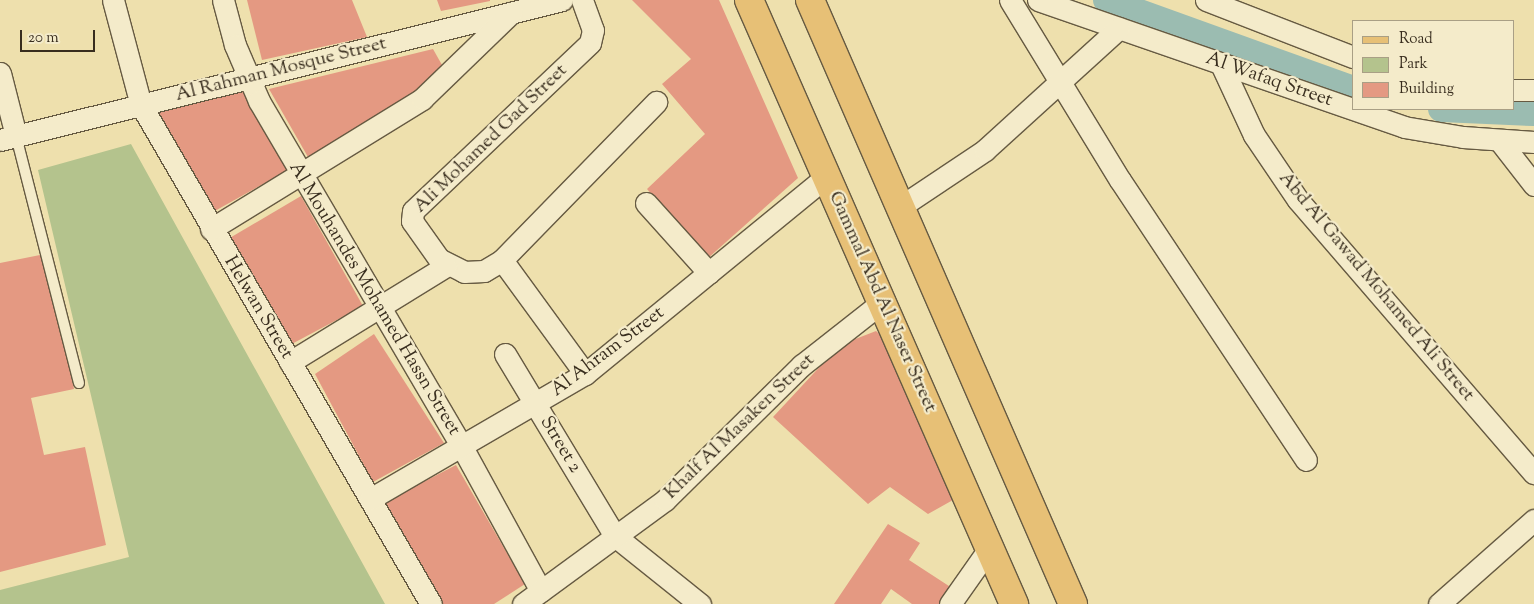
<!DOCTYPE html>
<html>
<head>
<meta charset="utf-8">
<style>
  body { margin:0 }
  #map { position:relative; width:1534px; height:604px; overflow:hidden; background:#eee0ad; font-family:"Sorts Mill Goudy",serif }
  div>[style] { position:absolute }
  .green>* { inset:0; background:#b4c38d }
  .canal>* { height:26px; margin:-13px; padding:0 13px; transform-origin:13px; border-radius:13px; background:#9bbcb1 }
  .building>* { inset:0; background:#e49982 }
  .roads { filter:drop-shadow(1px 0 #665a42) drop-shadow(-1px 0 #665a42) drop-shadow(0 1px #665a42) drop-shadow(0 -1px #665a42) }
  .service>* { height:10px; margin:-5px; padding:0 5px; transform-origin:5px; border-radius:5px; background:#f4ebca }
  .minor>* { height:21px; margin:-10.5px; padding:0 10.5px; transform-origin:10.5px; border-radius:10.5px; background:#f4ebca }
  .primary>* { height:28px; margin:-14px; padding:0 14px; transform-origin:14px; border-radius:14px; background:#e7c076 }
  span { translate:-50% -50%; white-space:nowrap; text-align:center; line-height:1.15; -webkit-text-stroke:4.5px #f4ebca; paint-order:stroke }
  .street-label { font-size:19px; color:#382d1e }
  .legend { position:absolute; left:1352px; top:20px; width:162px; height:90px; box-sizing:border-box; background:#f4ebca; border:1px solid #a99f85; margin:0; padding:6px 9px; list-style:none; font-size:15px; color:#382d1e }
  .legend li { display:flex; align-items:center; gap:10px; height:25px }
  .legend b { width:25px; border:1px solid #a99f85 }
  .scale { position:absolute; left:20px; top:30px; width:75px; height:22px; box-sizing:border-box; border:2px solid #382d1e; border-top:0; padding-left:6px; font-size:15px; line-height:18px; white-space:nowrap; color:#382d1e; -webkit-text-stroke:4px #f4ebca; paint-order:stroke }
</style>
</head>
<body>
<div id="map">
  <div class="green">
    <div style="clip-path:polygon(131px 144px,385px 604px,0 604px,0 590px,129px 557px,38px 170px)"></div>
  </div>
  <div class="canal">
    <div style="left:1106px;top:0;width:263px;rotate:19.8deg"></div>
    <div style="left:1441px;top:109px;width:93px;rotate:2.5deg"></div>
  </div>
  <div class="building">
    <div style="clip-path:polygon(247px 0,352px 0,367px 37px,262px 60px)"></div>
    <div style="clip-path:polygon(437px 0,490px 0,490px 1px,441px 11px)"></div>
    <div style="clip-path:polygon(632px 0,719px 0,798px 178px,707px 259px,647px 189px,705px 134px,662px 84px,691px 59px)"></div>
    <div style="clip-path:polygon(433px 49px,446px 72px,308px 157px,269px 89px)"></div>
    <div style="clip-path:polygon(244px 87px,290px 169px,213px 212px,154px 110px)"></div>
    <div style="clip-path:polygon(301px 196px,363px 306px,288px 346px,228px 239px)"></div>
    <div style="clip-path:polygon(45px 254px,74px 389px,31px 398px,44px 455px,85px 447px,106px 545px,0 572px,0 263px)"></div>
    <div style="clip-path:polygon(876px 331px,890px 344px,953px 500px,928px 514px,890px 487px,868px 504px,773px 417px,840px 345px)"></div>
    <div style="clip-path:polygon(374px 334px,444px 443px,373px 482px,315px 374px)"></div>
    <div style="clip-path:polygon(456px 465px,525px 584px,494px 604px,441px 604px,383px 503px)"></div>
    <div style="clip-path:polygon(888px 524px,920px 543px,909px 560px,952px 588px,942px 604px,912px 604px,891px 589px,881px 604px,834px 604px)"></div>
  </div>
  <div class="roads">
    <div class="service">
      <div style="left:16px;top:136px;width:255px;rotate:75.7deg"></div>
    </div>
    <div class="minor">
      <div style="left:113px;top:0;width:109px;rotate:75.1deg"></div>
      <div style="left:141px;top:105px;width:577px;rotate:59.84deg"></div>
      <div style="left:223px;top:0;width:47px;rotate:75.1deg"></div>
      <div style="left:235px;top:45px;width:61px;rotate:66.8deg"></div>
      <div style="left:259px;top:101px;width:401px;rotate:59.6deg"></div>
      <div style="left:462px;top:447px;width:164px;rotate:61.3deg"></div>
      <div style="left:582px;top:0;width:32px;rotate:70deg"></div>
      <div style="left:593px;top:30px;width:13px;rotate:103deg"></div>
      <div style="left:590px;top:43px;width:244px;rotate:136.5deg"></div>
      <div style="left:413px;top:211px;width:10px;rotate:96deg"></div>
      <div style="left:412px;top:221px;width:47px;rotate:54.6deg"></div>
      <div style="left:439px;top:259px;width:28px;rotate:27deg"></div>
      <div style="left:464px;top:272px;width:20px;rotate:-3deg"></div>
      <div style="left:484px;top:271px;width:21px;rotate:-31deg"></div>
      <div style="left:502px;top:260px;width:221px;rotate:-45.7deg"></div>
      <div style="left:1010px;top:0;width:211px;rotate:58.6deg"></div>
      <div style="left:1120px;top:180px;width:336px;rotate:56.4deg"></div>
      <div style="left:1038px;top:0;width:387px;rotate:19.1deg"></div>
      <div style="left:1404px;top:127px;width:60px;rotate:9.6deg"></div>
      <div style="left:1463px;top:137px;width:71px;rotate:4deg"></div>
      <div style="left:1206px;top:0;width:158px;rotate:21.2deg"></div>
      <div style="left:1221px;top:64px;width:78px;rotate:65.1deg"></div>
      <div style="left:1254px;top:135px;width:78px;rotate:55.9deg"></div>
      <div style="left:1298px;top:200px;width:361px;rotate:49.2deg"></div>
      <div style="left:0;top:73px;width:65px;rotate:75.7deg"></div>
      <div style="left:1513px;top:90px;width:21px"></div>
      <div style="left:0;top:140px;width:579px;rotate:-13.99deg"></div>
      <div style="left:1499px;top:140px;width:57px;rotate:52.1deg"></div>
      <div style="left:646px;top:203px;width:94px;rotate:48deg"></div>
      <div style="left:900px;top:207px;width:102px;rotate:-33.8deg"></div>
      <div style="left:985px;top:150px;width:181px;rotate:-42.3deg"></div>
      <div style="left:211px;top:229px;width:248px;rotate:-31.6deg"></div>
      <div style="left:422px;top:99px;width:124px;rotate:-44deg"></div>
      <div style="left:502px;top:260px;width:141px;rotate:53.9deg"></div>
      <div style="left:505px;top:354px;width:213px;rotate:58.9deg"></div>
      <div style="left:615px;top:536px;width:109px;rotate:38.7deg"></div>
      <div style="left:290px;top:362px;width:183px;rotate:-31.6deg"></div>
      <div style="left:370px;top:499px;width:249px;rotate:-30.2deg"></div>
      <div style="left:585px;top:374px;width:313px;rotate:-39.3deg"></div>
      <div style="left:523px;top:604px;width:176px;rotate:-36.2deg"></div>
      <div style="left:665px;top:500px;width:192px;rotate:-44.6deg"></div>
      <div style="left:802px;top:365px;width:102px;rotate:-38.2deg"></div>
      <div style="left:950px;top:604px;width:70px;rotate:-54.9deg"></div>
      <div style="left:1439px;top:604px;width:127px;rotate:-41.5deg"></div>
    </div>
    <div class="primary">
      <div style="left:749px;top:0;width:660px;rotate:66.31deg"></div>
      <div style="left:810px;top:0;width:659px;rotate:66.47deg"></div>
    </div>
  </div>
  <div class="street-label">
    <span style="left:281px;top:70px;rotate:-14deg">Al Rahman Mosque Street</span>
    <span style="left:1269px;top:80px;rotate:19deg">Al Wafaq Street</span>
    <span style="left:491px;top:139px;rotate:-44deg">Ali Mohamed Gad Street</span>
    <span style="left:1376px;top:287px;rotate:50deg">Abd Al Gawad Mohamed Ali Street</span>
    <span style="left:374px;top:299px;rotate:59deg">Al Mouhandes Mohamed Hassn Street</span>
    <span style="left:882px;top:302px;rotate:66deg">Gammal Abd Al Naser Street</span>
    <span style="left:258px;top:308px;rotate:59deg">Helwan Street</span>
    <span style="left:608px;top:352px;rotate:-37deg">Al Ahram Street</span>
    <span style="left:740px;top:427px;rotate:-44deg">Khalf Al Masaken Street</span>
    <span style="left:560px;top:445px;rotate:59deg">Street 2</span>
  </div>
  <ul class="legend">
  <li><b style="height:6px;background:#e7c076"></b>Road</li>
  <li><b style="height:14px;background:#b4c38d"></b>Park</li>
  <li><b style="height:14px;background:#e49982"></b>Building</li>
  </ul>
  <div class="scale">20 m</div>
</div>
</body>
</html>
